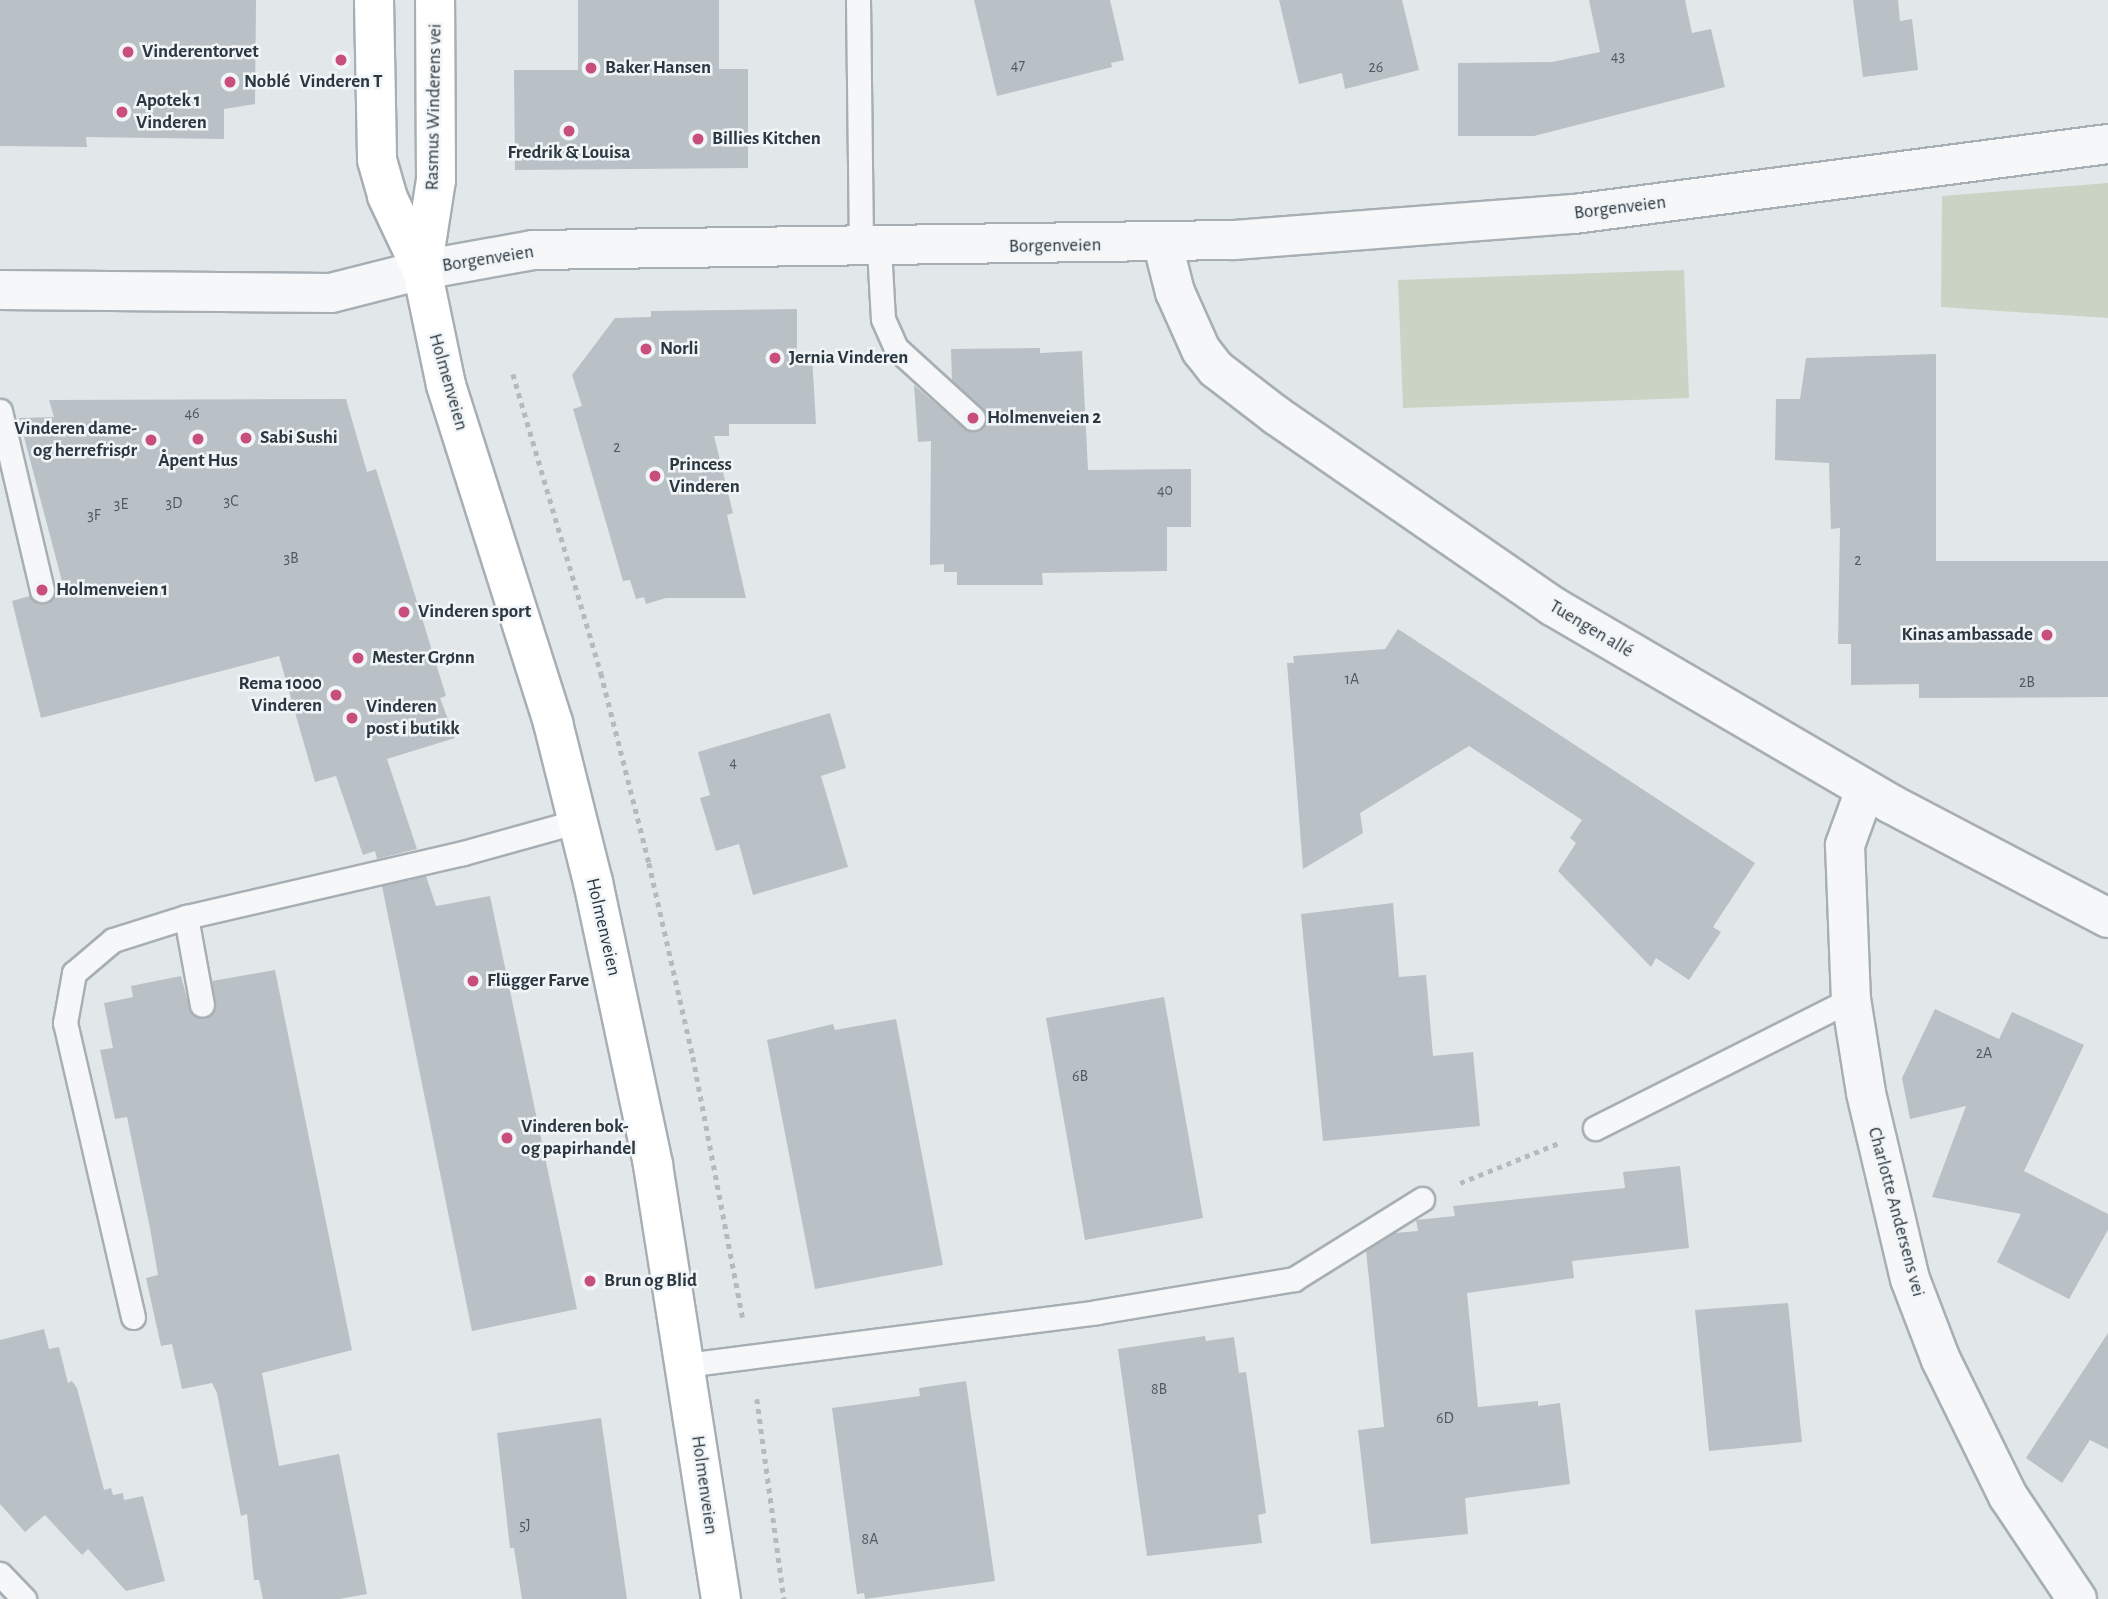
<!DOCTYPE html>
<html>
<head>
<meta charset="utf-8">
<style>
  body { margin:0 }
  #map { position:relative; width:2108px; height:1599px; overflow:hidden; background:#e2e7ea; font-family:"Alegreya Sans",sans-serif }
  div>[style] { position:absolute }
  .green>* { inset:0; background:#cbd3c4 }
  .building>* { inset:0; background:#b9c1c6 }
  .path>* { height:4.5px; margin-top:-2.25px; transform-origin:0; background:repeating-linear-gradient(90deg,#b4babd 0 5px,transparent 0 10px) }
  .roads { filter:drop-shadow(2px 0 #a7afb4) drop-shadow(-2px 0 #a7afb4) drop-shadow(0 2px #a7afb4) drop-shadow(0 -2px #a7afb4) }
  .lane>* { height:23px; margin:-11.5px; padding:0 11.5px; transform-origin:11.5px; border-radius:11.5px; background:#f5f7f8 }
  .street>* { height:38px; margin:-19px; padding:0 19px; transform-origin:19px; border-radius:19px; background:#f5f7f8 }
  .secondary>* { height:38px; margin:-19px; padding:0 19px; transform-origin:19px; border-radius:19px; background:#fff }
  .dots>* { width:19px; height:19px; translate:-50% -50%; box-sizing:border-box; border:4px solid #f2f5f7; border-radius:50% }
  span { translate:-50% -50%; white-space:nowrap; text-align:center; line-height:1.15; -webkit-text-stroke:5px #f2f5f7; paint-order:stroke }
  .number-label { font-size:16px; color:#4e5a62 }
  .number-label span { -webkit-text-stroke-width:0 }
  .poi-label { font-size:19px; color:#2b3841; font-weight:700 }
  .left { translate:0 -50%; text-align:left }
  .right { translate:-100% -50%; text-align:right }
  .street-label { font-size:19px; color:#2b3841 }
</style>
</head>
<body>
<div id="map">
  <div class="green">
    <div style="clip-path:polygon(2108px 183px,2108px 318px,1941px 307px,1942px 196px)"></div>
    <div style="clip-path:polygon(1684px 270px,1689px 398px,1403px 408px,1398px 280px)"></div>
  </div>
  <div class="building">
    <div style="clip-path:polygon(0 0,256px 0,255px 104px,224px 109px,224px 139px,86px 137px,87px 147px,0 146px)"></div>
    <div style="clip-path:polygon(578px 0,719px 0,719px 69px,748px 69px,748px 168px,515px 170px,514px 70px,578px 70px)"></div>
    <div style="clip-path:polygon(974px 0,1110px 0,1124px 60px,1111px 63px,1112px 67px,997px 96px)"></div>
    <div style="clip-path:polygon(1279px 0,1402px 0,1419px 70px,1345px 89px,1342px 73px,1299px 84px)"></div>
    <div style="clip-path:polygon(1589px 0,1685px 0,1692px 33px,1711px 29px,1725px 87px,1534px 136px,1458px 136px,1458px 63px,1552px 62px,1600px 52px)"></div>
    <div style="clip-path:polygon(1853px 0,1898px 0,1900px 21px,1912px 19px,1918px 70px,1863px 77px)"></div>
    <div style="clip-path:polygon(797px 309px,797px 357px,812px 356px,816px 424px,729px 424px,729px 436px,714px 436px,733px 513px,727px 515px,746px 598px,666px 598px,646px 604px,644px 597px,636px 599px,630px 580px,623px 581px,573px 409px,582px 406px,572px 375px,615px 318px,651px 317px,651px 311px)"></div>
    <div style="clip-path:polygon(1040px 348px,1040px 353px,1082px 351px,1088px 470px,1191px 469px,1191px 527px,1167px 527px,1167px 571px,1042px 573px,1043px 585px,957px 585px,957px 572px,944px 572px,944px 564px,930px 565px,931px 441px,918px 442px,914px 385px,964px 428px,977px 431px,984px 427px,986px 414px,952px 380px,951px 349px)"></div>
    <div style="clip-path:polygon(1936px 354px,1936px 561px,2108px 561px,2108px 697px,1919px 698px,1919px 684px,1851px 685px,1851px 644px,1838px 644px,1840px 528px,1831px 529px,1829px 463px,1775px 460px,1776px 399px,1800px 399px,1806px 358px)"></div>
    <div style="clip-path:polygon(346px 399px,367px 472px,376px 469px,446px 696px,440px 698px,455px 738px,387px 759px,417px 849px,377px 859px,375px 851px,363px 855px,336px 776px,315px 782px,279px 656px,41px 718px,12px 601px,30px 596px,46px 603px,56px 588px,63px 585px,19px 418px,54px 417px,49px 400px)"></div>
    <div style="clip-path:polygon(1398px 629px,1755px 863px,1713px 927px,1721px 932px,1689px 980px,1656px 958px,1651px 967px,1558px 871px,1576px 843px,1570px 838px,1582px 820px,1469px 746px,1360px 813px,1363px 833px,1303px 869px,1287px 663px,1294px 663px,1293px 656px,1385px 649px)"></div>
    <div style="clip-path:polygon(830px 713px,846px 768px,821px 776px,848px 867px,753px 895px,739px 844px,716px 851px,700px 798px,710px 795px,698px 752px)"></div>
    <div style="clip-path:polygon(426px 876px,436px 906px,490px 896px,577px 1309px,472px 1331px,382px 886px)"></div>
    <div style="clip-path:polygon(1393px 903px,1399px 977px,1426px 975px,1433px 1056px,1473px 1052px,1480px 1126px,1323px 1141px,1301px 914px)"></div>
    <div style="clip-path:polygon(275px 970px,352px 1350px,262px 1373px,279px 1466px,339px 1454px,367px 1594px,339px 1599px,263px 1599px,259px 1580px,254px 1580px,247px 1514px,241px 1516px,217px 1393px,212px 1383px,182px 1389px,172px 1344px,161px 1346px,146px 1278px,158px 1275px,150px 1228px,127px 1117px,115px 1119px,100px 1050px,113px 1048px,104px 1003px,133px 997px,131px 986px,181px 976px,191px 1013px,204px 1019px,215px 1009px,212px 981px)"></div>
    <div style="clip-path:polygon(1164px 997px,1203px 1218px,1085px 1240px,1046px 1018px)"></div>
    <div style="clip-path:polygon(1935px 1009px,1999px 1039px,2012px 1012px,2084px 1045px,2024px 1171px,2108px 1214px,2108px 1230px,2069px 1299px,1997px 1262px,2021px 1214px,1932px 1197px,1966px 1106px,1910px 1119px,1902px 1078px)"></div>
    <div style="clip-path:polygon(896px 1019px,943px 1265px,815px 1289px,767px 1040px,833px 1024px,835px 1030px)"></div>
    <div style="clip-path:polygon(1680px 1166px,1689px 1248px,1572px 1261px,1574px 1278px,1467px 1293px,1478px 1407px,1538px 1401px,1538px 1406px,1560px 1403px,1570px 1484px,1465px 1498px,1468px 1534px,1371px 1544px,1358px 1430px,1384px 1427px,1366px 1250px,1394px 1233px,1418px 1231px,1416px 1220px,1455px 1216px,1453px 1206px,1625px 1188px,1623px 1172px)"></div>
    <div style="clip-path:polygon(1788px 1303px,1802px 1442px,1709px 1451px,1695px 1310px)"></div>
    <div style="clip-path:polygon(44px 1329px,49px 1349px,59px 1347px,68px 1383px,72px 1381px,77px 1388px,104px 1490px,111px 1488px,113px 1495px,123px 1493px,124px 1500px,143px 1496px,165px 1581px,126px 1591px,88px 1549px,82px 1555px,45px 1515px,25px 1532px,0 1504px,0 1340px)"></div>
    <div style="clip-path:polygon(2108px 1333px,2108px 1449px,2090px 1440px,2062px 1483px,2026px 1458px)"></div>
    <div style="clip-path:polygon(1205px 1336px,1206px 1341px,1234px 1337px,1239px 1373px,1246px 1372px,1266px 1513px,1258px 1515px,1262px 1543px,1147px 1556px,1118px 1349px)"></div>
    <div style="clip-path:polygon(966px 1381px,995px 1581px,865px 1599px,864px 1593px,857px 1594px,832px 1408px,920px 1396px,919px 1388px)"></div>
    <div style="clip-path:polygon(601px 1418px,627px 1599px,522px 1599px,514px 1548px,510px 1548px,497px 1433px)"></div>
  </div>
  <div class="path">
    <div style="left:513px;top:374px;width:312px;rotate:73.6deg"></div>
    <div style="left:601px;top:673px;width:196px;rotate:75.8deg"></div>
    <div style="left:649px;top:863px;width:199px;rotate:77.2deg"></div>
    <div style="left:693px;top:1057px;width:266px;rotate:79.2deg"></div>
    <div style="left:1460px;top:1183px;width:107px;rotate:-22deg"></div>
    <div style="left:757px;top:1399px;width:202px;rotate:82.3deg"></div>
  </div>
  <div class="roads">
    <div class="lane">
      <div style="left:858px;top:0;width:247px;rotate:89.3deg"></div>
      <div style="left:879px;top:248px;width:71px;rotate:86.8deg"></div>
      <div style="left:883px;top:319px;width:32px;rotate:66deg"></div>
      <div style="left:896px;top:348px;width:104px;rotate:42.3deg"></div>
      <div style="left:0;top:411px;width:184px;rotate:76.8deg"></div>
      <div style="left:186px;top:917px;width:89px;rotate:79.7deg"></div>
      <div style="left:1595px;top:1128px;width:287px;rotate:-26.7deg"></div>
      <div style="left:133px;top:1317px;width:302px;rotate:-103deg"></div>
      <div style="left:65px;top:1023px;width:51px;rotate:-79.8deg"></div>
      <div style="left:74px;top:973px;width:51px;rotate:-40.2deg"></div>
      <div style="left:113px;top:940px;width:77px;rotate:-17.5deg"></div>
      <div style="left:186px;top:917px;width:284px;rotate:-13deg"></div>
      <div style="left:463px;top:853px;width:119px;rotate:-15.5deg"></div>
      <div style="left:686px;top:1365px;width:414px;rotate:-7.3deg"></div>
      <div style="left:1097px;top:1312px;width:200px;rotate:-9.5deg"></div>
      <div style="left:1294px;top:1279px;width:151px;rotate:-32deg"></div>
      <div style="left:0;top:1574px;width:35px;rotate:46deg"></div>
    </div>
    <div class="street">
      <div style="left:1163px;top:245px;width:49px;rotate:75.7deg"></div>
      <div style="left:1175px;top:292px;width:64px;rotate:65.9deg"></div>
      <div style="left:1201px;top:350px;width:24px;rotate:52deg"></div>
      <div style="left:1216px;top:369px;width:77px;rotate:37.6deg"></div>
      <div style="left:1277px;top:416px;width:336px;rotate:34.6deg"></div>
      <div style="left:1554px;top:607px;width:390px;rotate:30.3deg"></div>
      <div style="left:1891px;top:804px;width:245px;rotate:27.7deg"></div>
      <div style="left:0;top:290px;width:331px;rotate:0.5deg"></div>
      <div style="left:331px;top:293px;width:94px;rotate:-14.2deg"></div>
      <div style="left:422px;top:270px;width:113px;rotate:-10.2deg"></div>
      <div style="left:533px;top:250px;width:701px;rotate:-0.82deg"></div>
      <div style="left:1234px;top:240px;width:341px;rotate:-4.4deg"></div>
      <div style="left:1574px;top:214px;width:539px;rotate:-7.47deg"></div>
      <div style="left:1865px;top:790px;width:59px;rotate:110deg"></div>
      <div style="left:1845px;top:845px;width:154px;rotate:87.8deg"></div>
      <div style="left:1851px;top:999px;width:95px;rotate:80.9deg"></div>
      <div style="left:1866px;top:1093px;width:191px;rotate:76.7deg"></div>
      <div style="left:1910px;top:1279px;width:87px;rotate:69.1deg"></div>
      <div style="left:1941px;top:1360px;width:152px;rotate:63.8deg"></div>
      <div style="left:2008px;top:1496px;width:124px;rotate:56.2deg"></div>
    </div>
    <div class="secondary">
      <div style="left:374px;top:0;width:160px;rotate:88.9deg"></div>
      <div style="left:377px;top:160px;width:37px;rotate:74deg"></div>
      <div style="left:387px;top:196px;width:82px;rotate:64.7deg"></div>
      <div style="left:422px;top:270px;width:117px;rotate:78.2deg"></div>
      <div style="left:446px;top:385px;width:355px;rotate:72.4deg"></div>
      <div style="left:553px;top:723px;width:164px;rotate:75.9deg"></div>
      <div style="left:593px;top:882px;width:289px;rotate:78deg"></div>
      <div style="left:653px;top:1165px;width:439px;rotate:81.1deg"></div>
      <div style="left:422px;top:270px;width:91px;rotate:-81.2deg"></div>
      <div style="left:436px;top:180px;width:180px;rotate:-90.3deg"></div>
    </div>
  </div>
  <div class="dots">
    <div style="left:128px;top:52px;background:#c84e7b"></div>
    <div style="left:341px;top:60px;background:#c84e7b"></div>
    <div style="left:591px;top:68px;background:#c84e7b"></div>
    <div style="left:230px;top:82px;background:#c84e7b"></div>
    <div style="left:122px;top:112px;background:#c84e7b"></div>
    <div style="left:569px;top:131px;background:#c84e7b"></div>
    <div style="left:698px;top:139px;background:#c84e7b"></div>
    <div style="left:646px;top:349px;background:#c84e7b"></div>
    <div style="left:775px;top:358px;background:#c84e7b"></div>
    <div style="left:973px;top:418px;background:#c84e7b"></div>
    <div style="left:246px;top:438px;background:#c84e7b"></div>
    <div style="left:198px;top:439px;background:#c84e7b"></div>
    <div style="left:151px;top:440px;background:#c84e7b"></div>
    <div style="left:655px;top:476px;background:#c84e7b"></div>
    <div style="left:42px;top:590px;background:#c84e7b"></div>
    <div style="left:404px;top:612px;background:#c84e7b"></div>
    <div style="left:2047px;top:635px;background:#c84e7b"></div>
    <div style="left:358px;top:658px;background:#c84e7b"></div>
    <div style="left:336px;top:695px;background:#c84e7b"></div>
    <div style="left:352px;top:718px;background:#c84e7b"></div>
    <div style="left:473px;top:981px;background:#c84e7b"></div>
    <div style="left:507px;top:1138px;background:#c84e7b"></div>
    <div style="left:590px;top:1281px;background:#c84e7b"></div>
  </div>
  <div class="number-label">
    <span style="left:1618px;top:56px">43</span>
    <span style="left:1018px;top:65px">47</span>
    <span style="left:1376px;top:67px">26</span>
    <span style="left:192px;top:413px">46</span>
    <span style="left:617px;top:447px">2</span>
    <span style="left:1165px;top:490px">40</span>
    <span style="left:231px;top:501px">3C</span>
    <span style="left:174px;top:503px">3D</span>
    <span style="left:121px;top:504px">3E</span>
    <span style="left:94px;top:515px">3F</span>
    <span style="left:291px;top:558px">3B</span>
    <span style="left:1858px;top:560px">2</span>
    <span style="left:1352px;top:679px">1A</span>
    <span style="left:2027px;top:682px">2B</span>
    <span style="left:733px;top:762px">4</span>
    <span style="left:1984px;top:1053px">2A</span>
    <span style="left:1080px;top:1076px">6B</span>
    <span style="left:1159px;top:1389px">8B</span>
    <span style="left:1445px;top:1418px">6D</span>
    <span style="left:525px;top:1525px">5J</span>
    <span style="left:870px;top:1539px">8A</span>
  </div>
  <div class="poi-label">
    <span class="left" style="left:142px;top:52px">Vinderentorvet</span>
    <span class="left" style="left:605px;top:68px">Baker Hansen</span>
    <span class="left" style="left:244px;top:82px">Noblé</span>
    <span style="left:341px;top:82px">Vinderen T</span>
    <span class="left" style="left:136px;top:112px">Apotek 1<br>Vinderen</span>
    <span class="left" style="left:712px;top:139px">Billies Kitchen</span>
    <span style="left:569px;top:153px">Fredrik &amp; Louisa</span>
    <span class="left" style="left:660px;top:349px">Norli</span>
    <span class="left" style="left:789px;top:358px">Jernia Vinderen</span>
    <span class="left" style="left:987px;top:418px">Holmenveien 2</span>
    <span class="right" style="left:137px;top:440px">Vinderen dame-<br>og herrefrisør</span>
    <span class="left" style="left:260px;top:438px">Sabi Sushi</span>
    <span style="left:198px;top:461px">Åpent Hus</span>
    <span class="left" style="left:669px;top:476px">Princess<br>Vinderen</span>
    <span class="left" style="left:56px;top:590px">Holmenveien 1</span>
    <span class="left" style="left:418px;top:612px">Vinderen sport</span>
    <span class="right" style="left:2033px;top:635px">Kinas ambassade</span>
    <span class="left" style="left:372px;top:658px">Mester Grønn</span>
    <span class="right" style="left:322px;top:695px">Rema 1000<br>Vinderen</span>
    <span class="left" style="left:366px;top:718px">Vinderen<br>post i butikk</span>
    <span class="left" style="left:487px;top:981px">Flügger Farve</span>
    <span class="left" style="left:521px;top:1138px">Vinderen bok-<br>og papirhandel</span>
    <span class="left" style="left:604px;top:1281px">Brun og Blid</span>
  </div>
  <div class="street-label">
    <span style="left:434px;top:107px;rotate:-89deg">Rasmus Winderens vei</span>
    <span style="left:1620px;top:208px;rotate:-7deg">Borgenveien</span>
    <span style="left:1055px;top:246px;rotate:-1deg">Borgenveien</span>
    <span style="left:488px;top:259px;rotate:-9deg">Borgenveien</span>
    <span style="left:448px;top:382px;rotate:74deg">Holmenveien</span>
    <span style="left:1591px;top:629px;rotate:31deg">Tuengen allé</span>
    <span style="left:603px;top:927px;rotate:77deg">Holmenveien</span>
    <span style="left:1896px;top:1212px;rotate:75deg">Charlotte Andersens vei</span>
    <span style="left:704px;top:1485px;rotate:82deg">Holmenveien</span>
  </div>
</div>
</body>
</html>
